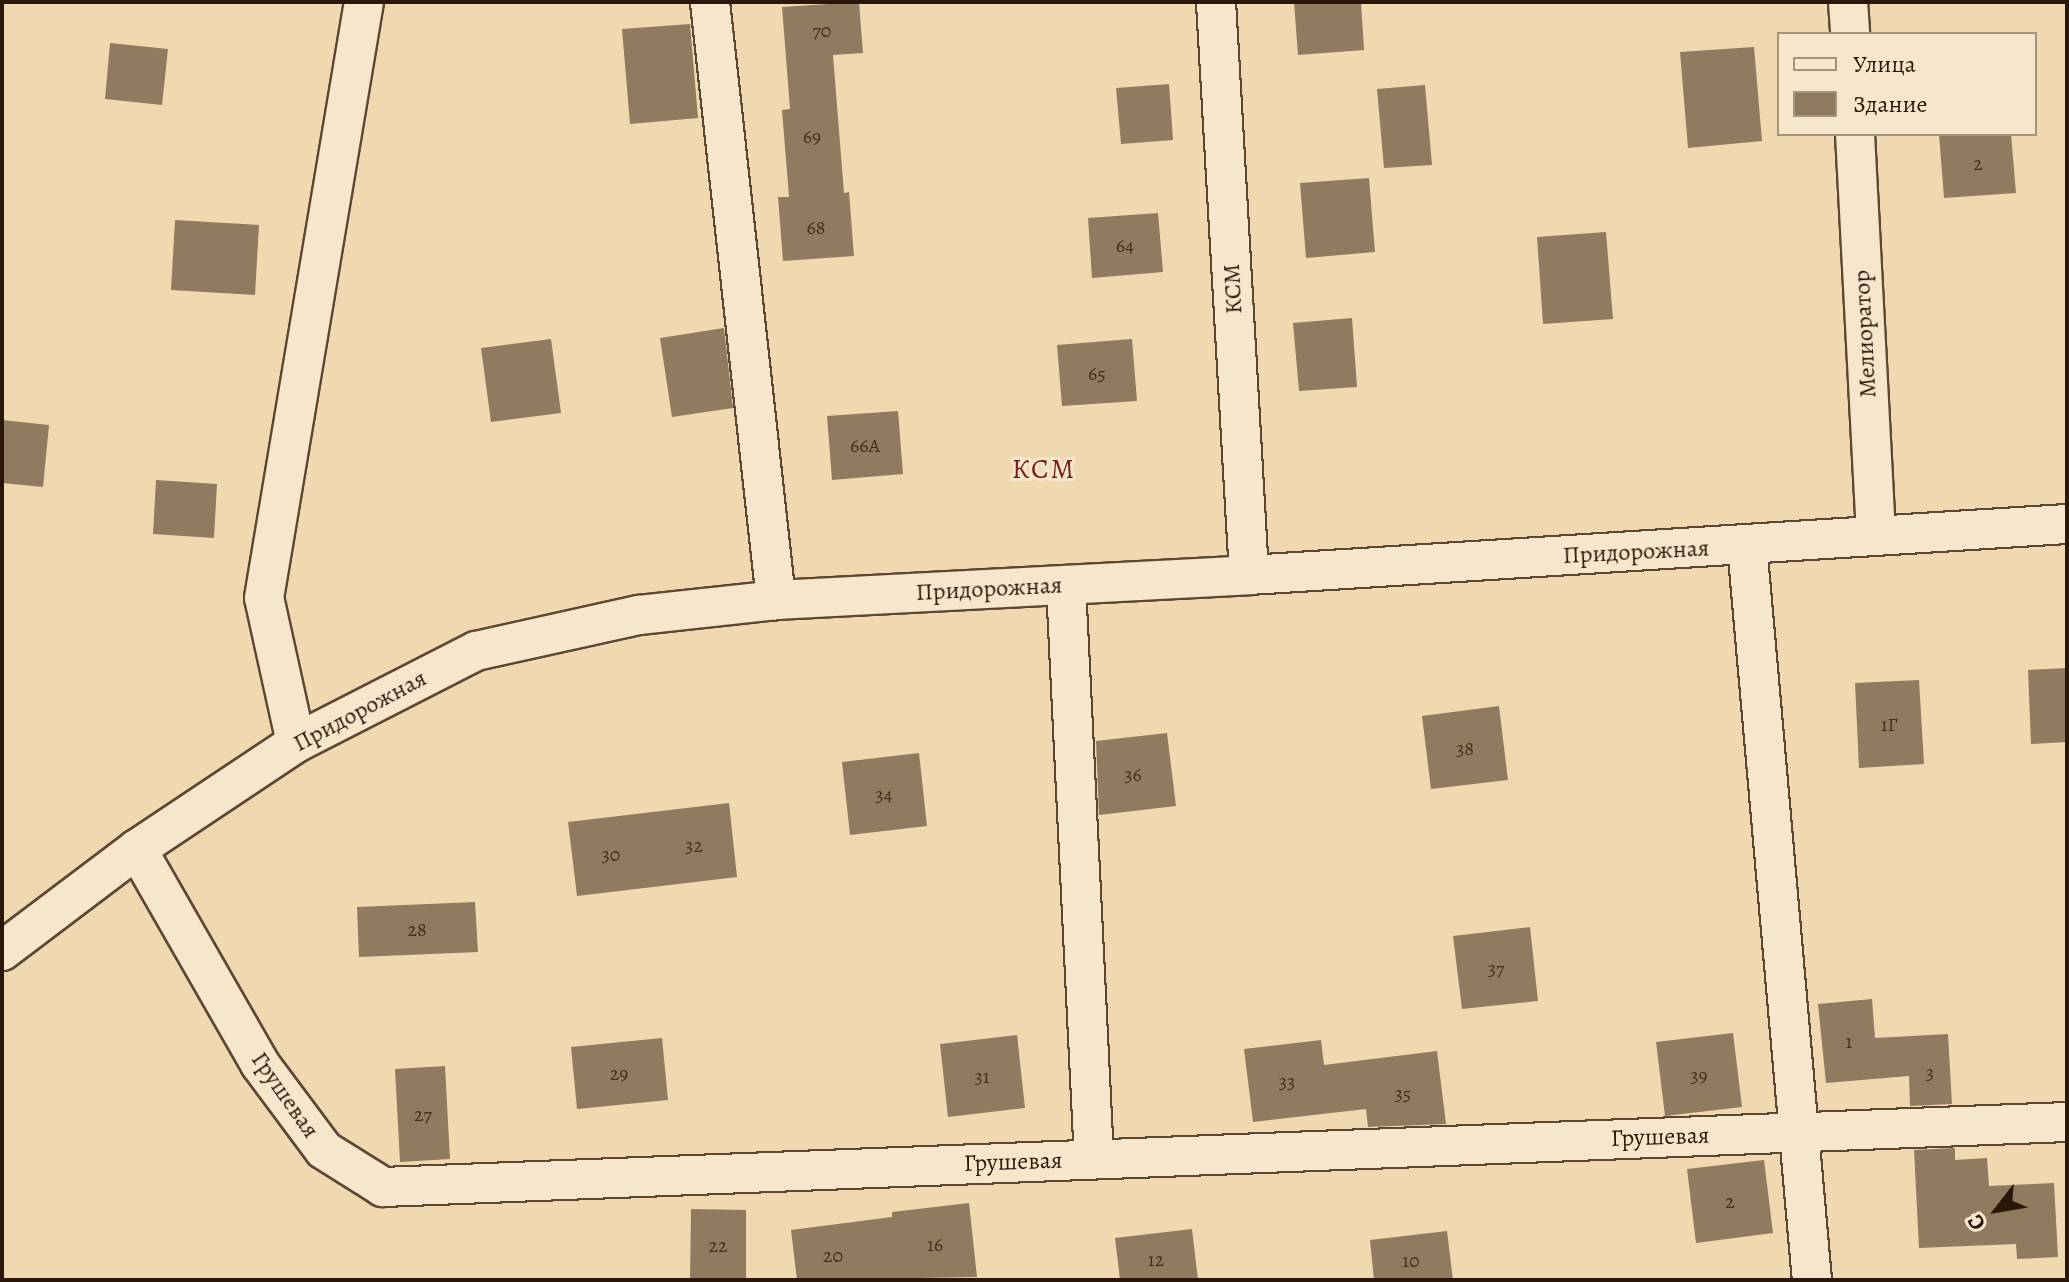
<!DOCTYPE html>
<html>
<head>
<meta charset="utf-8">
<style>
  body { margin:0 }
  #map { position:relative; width:2069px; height:1282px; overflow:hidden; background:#f0d8b0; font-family:Alegreya,serif }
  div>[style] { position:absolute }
  .building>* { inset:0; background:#917b60 }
  .roads { filter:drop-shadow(2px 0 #5c4734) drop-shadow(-2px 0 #5c4734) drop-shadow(0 2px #5c4734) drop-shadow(0 -2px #5c4734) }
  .minor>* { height:38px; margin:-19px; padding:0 19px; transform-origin:19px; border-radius:19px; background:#f5e6cc }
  span { translate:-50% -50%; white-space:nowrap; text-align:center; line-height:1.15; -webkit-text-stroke:6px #f5e6cc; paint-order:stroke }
  .number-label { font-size:20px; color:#443020 }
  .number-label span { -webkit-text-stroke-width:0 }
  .street-label { font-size:24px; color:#2b170a }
  .quarter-label { font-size:28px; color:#7a1f14; letter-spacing:2px }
  .frame { position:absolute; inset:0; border:4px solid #2b170a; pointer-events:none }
  .legend { position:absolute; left:1777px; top:32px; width:260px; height:104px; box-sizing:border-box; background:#f5e6cc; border:2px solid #a4937e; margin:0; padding:10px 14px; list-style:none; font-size:24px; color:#2b170a }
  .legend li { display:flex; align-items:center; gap:16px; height:40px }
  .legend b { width:40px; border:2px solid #a4937e }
  .north { position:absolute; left:1957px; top:1170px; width:80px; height:80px; -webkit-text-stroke:6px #f5e6cc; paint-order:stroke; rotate:239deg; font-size:22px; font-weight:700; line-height:32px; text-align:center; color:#2b170a }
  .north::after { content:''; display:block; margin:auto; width:28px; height:36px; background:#2b170a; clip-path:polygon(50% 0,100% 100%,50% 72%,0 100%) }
</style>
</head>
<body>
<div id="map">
  <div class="building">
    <div style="clip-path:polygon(859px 2px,863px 53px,833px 55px,844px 193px,849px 192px,854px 256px,783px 261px,778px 197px,789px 197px,782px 110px,790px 109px,782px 7px)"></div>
    <div style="clip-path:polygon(1294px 2px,1361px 2px,1364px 50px,1298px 55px)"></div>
    <div style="clip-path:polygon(690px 24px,698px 118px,630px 124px,622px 29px)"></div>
    <div style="clip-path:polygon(110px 43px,168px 49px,162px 105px,105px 99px)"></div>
    <div style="clip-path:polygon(1754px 47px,1762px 141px,1688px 148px,1680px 52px)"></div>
    <div style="clip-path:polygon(1169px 84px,1173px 140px,1121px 144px,1116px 88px)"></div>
    <div style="clip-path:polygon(1425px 85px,1432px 165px,1384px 168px,1377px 89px)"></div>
    <div style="clip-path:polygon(1939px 134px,2011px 134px,2016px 193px,1944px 198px)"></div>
    <div style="clip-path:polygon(1369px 178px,1375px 252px,1306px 258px,1300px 183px)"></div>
    <div style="clip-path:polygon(1158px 213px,1163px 272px,1092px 278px,1088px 218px)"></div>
    <div style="clip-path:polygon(175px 220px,259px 225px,255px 295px,171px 290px)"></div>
    <div style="clip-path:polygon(1606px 232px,1613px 319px,1543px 324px,1537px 237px)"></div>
    <div style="clip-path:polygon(1352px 318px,1357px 387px,1299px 391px,1293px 323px)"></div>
    <div style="clip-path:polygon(724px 328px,733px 408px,672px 417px,660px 338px)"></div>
    <div style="clip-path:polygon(551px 339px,561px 413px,491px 422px,481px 348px)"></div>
    <div style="clip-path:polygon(1132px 339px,1137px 401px,1062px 406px,1057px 345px)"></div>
    <div style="clip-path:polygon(898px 411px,903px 474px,832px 480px,827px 416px)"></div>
    <div style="clip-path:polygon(2px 420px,49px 425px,43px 487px,2px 483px)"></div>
    <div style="clip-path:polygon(156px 480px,217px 484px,214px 538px,153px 534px)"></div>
    <div style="clip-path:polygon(2067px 668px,2067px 742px,2031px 744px,2028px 670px)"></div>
    <div style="clip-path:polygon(1919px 680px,1924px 764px,1859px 768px,1855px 683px)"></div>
    <div style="clip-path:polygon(1499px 706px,1508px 780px,1431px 789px,1422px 716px)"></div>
    <div style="clip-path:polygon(1167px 733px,1176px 806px,1099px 815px,1096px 741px)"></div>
    <div style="clip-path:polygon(919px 753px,927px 826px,850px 835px,842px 762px)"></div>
    <div style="clip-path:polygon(729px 803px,737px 877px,577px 896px,568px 822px)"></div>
    <div style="clip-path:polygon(475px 902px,478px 952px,359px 957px,357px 907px)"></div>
    <div style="clip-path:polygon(1530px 927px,1538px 1001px,1462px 1009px,1453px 936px)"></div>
    <div style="clip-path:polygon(1872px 999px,1875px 1038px,1948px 1034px,1952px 1104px,1910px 1106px,1909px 1076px,1826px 1083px,1818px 1004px)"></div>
    <div style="clip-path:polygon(1733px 1033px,1742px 1107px,1665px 1116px,1656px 1042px)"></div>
    <div style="clip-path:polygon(1017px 1035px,1025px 1108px,948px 1117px,940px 1044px)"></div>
    <div style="clip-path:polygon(662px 1038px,668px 1100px,577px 1109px,571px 1047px)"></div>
    <div style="clip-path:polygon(1321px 1040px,1324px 1065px,1437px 1051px,1446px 1124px,1368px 1127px,1366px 1109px,1253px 1122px,1244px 1049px)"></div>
    <div style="clip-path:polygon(445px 1066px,450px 1159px,400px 1162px,395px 1069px)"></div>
    <div style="clip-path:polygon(1955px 1148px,1955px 1160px,1987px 1158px,1989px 1186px,2054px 1183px,2058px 1257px,2017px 1259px,2016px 1244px,1919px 1248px,1914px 1150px)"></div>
    <div style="clip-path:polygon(1764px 1160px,1773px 1233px,1696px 1243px,1687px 1169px)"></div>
    <div style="clip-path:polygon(969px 1203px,977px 1277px,797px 1280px,791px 1230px,892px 1217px,892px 1212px)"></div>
    <div style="clip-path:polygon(691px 1209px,746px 1210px,746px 1280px,690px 1280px)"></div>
    <div style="clip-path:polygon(1192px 1229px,1198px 1280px,1120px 1280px,1115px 1238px)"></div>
    <div style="clip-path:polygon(1447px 1231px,1453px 1280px,1374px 1280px,1370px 1240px)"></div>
  </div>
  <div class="roads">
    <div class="minor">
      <div style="left:710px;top:2px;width:602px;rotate:83.7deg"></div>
      <div style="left:1216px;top:2px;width:574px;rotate:86.7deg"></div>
      <div style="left:1848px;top:2px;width:32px;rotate:86deg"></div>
      <div style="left:1855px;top:134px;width:401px;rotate:87deg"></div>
      <div style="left:1747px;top:545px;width:738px;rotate:84.95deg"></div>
      <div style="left:1066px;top:585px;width:575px;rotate:87.21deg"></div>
      <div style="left:296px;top:743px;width:148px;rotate:-102.4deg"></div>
      <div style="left:264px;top:598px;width:604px;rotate:-80.48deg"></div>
      <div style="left:137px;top:849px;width:248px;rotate:60.2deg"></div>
      <div style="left:260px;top:1064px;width:107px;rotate:53.3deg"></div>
      <div style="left:324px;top:1150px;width:70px;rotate:32.1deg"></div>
      <div style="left:383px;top:1187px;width:1685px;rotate:-2.21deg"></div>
      <div style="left:2px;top:951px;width:169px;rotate:-37.1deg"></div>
      <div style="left:137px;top:849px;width:191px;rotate:-33.7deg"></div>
      <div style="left:296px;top:743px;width:202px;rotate:-27.1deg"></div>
      <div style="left:476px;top:651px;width:167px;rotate:-12.5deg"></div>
      <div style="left:639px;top:615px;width:138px;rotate:-6.2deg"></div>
      <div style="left:776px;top:600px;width:474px;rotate:-3deg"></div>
      <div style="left:1249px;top:575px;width:820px;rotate:-3.57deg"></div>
    </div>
  </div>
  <div class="number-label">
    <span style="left:822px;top:30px">70</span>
    <span style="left:812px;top:136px">69</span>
    <span style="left:1978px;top:163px">2</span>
    <span style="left:816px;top:227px">68</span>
    <span style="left:1125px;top:245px">64</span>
    <span style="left:1097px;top:373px">65</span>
    <span style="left:865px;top:445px">66А</span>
    <span style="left:1889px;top:724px">1Г</span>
    <span style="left:1465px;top:748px">38</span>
    <span style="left:1133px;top:774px">36</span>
    <span style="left:884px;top:794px">34</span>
    <span style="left:694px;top:845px">32</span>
    <span style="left:611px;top:854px">30</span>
    <span style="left:417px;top:929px">28</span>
    <span style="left:1496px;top:968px">37</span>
    <span style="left:1849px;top:1041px">1</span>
    <span style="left:1930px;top:1072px">3</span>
    <span style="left:619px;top:1073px">29</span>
    <span style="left:1699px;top:1075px">39</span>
    <span style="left:982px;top:1076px">31</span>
    <span style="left:1287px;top:1081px">33</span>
    <span style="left:1403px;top:1093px">35</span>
    <span style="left:423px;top:1114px">27</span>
    <span style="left:1730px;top:1201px">2</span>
    <span style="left:935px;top:1244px">16</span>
    <span style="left:718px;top:1245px">22</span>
    <span style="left:833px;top:1255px">20</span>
    <span style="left:1156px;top:1259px">12</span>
    <span style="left:1411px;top:1260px">10</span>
  </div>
  <div class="street-label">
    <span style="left:1233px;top:289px;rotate:-93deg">КСМ</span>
    <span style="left:1865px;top:334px;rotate:-93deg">Мелиоратор</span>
    <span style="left:1636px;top:552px;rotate:-3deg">Придорожная</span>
    <span style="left:989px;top:589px;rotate:-3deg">Придорожная</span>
    <span style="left:360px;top:711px;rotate:-28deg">Придорожная</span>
    <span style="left:285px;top:1095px;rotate:55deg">Грушевая</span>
    <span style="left:1660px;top:1137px;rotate:-2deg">Грушевая</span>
    <span style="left:1013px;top:1162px;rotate:-2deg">Грушевая</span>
  </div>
  <div class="quarter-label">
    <span style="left:1044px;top:469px">КСМ</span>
  </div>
  <div class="frame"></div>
  <ul class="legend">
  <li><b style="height:10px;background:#f5e6cc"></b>Улица</li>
  <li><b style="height:22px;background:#917b60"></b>Здание</li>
  </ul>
  <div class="north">С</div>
</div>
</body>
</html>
